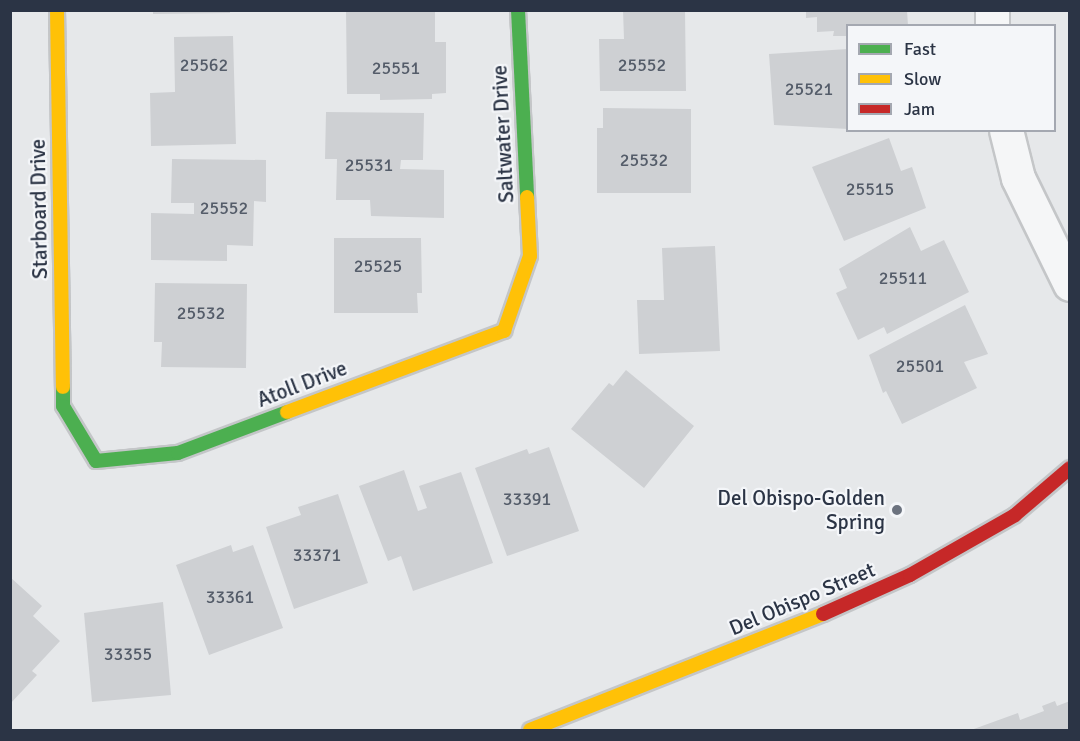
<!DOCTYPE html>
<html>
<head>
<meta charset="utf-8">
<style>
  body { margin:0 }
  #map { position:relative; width:1080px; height:741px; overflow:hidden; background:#e6e8ea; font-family:Signika,sans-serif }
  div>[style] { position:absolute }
  .building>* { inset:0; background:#ced0d3 }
  .roads { filter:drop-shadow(2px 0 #c4c6c8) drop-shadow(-2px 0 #c4c6c8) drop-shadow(0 2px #c4c6c8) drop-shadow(0 -2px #c4c6c8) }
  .street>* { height:33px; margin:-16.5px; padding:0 16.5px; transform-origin:16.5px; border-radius:16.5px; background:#f5f6f7 }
  .fast>* { height:14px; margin:-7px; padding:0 7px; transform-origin:7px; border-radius:7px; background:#4caf50 }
  .slow>* { height:14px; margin:-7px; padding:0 7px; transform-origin:7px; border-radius:7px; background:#ffc107 }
  .jam>* { height:14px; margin:-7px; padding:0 7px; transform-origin:7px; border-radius:7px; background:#c62828 }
  .dots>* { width:16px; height:16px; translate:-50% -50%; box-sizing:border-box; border:3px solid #f4f6f9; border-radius:50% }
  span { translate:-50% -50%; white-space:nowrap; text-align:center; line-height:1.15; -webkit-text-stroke:4.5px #f4f6f9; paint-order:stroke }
  .number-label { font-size:18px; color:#545c69 }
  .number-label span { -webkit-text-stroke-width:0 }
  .street-label { font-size:21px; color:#2b3445 }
  .poi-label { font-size:21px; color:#2b3445 }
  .right { translate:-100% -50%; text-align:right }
  .frame { position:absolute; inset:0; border:12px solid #2b3445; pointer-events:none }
  .legend { position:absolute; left:846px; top:24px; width:210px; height:108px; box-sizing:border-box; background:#f4f6f9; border:2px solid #a4a8b1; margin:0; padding:8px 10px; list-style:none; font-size:18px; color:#2b3445 }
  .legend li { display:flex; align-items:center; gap:12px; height:30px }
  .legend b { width:30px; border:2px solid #a4a8b1 }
</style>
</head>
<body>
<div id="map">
  <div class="building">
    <div style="clip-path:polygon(153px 10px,230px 10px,230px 13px,153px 14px)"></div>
    <div style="clip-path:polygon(346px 10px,435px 10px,435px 42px,446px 42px,446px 93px,432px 94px,432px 99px,380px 100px,380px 94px,347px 94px)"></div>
    <div style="clip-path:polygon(623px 10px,685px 10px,686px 91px,600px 91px,599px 39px,624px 39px)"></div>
    <div style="clip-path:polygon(806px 10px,907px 10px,908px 26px,848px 26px,848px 36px,833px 36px,834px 31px,817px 32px,817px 17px,806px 18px)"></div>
    <div style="clip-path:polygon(233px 36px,236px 144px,151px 146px,150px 93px,175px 92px,174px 37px)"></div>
    <div style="clip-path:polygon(848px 49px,848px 129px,774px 125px,769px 54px)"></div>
    <div style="clip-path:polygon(603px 108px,691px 109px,691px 193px,597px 193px,597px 128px,603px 128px)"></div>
    <div style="clip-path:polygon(326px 112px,424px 113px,423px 160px,401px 160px,400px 169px,444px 170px,444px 218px,371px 216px,370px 200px,336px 200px,337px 159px,325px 159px)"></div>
    <div style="clip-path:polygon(889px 138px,901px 171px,912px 167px,926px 208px,844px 241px,812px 167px)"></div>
    <div style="clip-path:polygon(172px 159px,266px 160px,266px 202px,254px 201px,253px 246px,227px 245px,227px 261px,151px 260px,151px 213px,194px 214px,194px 203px,171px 203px)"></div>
    <div style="clip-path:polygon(910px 227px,921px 251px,944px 240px,969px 292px,887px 334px,884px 327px,858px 340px,836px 293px,847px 288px,839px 269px)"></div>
    <div style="clip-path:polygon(334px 238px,421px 238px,422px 293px,417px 293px,418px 313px,334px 313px)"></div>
    <div style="clip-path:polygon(715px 246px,720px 351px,639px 354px,637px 300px,664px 300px,662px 248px)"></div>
    <div style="clip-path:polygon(155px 283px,247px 284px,246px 368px,161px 367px,162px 342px,154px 342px)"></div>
    <div style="clip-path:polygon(965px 305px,988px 354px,964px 362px,977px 388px,902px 424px,886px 391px,883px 393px,869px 355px)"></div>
    <div style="clip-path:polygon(626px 370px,694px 426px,644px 488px,571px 429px,609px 383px,613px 386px)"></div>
    <div style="clip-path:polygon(549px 447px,579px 531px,507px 556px,475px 468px,527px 449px,529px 454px)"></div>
    <div style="clip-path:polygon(404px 470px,418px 511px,427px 508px,419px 486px,461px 472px,493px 563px,413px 591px,401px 556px,388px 561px,359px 486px)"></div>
    <div style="clip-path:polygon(338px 494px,368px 583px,294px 609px,266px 527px,301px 515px,298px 507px)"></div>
    <div style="clip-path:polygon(231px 545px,233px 552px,253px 545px,283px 628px,209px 655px,176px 565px)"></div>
    <div style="clip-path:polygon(10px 577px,42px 606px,33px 616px,60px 641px,32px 671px,37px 675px,10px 704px)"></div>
    <div style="clip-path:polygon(163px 602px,171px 695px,92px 702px,84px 613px)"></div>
    <div style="clip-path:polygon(1055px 701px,1057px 706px,1070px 701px,1070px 730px,971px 730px,1018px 713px,1020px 720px,1044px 711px,1042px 706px)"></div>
  </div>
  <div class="roads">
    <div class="street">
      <div style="left:992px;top:10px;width:16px;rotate:90deg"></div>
      <div style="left:1006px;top:130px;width:49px;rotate:76deg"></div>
      <div style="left:1018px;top:178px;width:118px;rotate:63.9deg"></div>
    </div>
    <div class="fast">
      <div style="left:518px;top:10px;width:187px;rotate:87.2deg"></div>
      <div style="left:63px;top:387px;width:19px;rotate:90deg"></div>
      <div style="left:63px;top:406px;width:64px;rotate:59deg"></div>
      <div style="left:96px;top:461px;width:82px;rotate:-5.6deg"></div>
      <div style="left:178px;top:453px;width:116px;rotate:-20.6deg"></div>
    </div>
    <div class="slow">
      <div style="left:57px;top:10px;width:377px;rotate:89.1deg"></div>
      <div style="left:287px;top:412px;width:232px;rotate:-20.5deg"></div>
      <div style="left:504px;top:331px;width:79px;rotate:-70.9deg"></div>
      <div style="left:530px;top:256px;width:59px;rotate:-92.9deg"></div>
      <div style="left:530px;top:730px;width:315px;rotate:-21.6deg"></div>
    </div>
    <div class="jam">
      <div style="left:823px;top:614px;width:95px;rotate:-24.1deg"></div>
      <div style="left:910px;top:575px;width:121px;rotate:-29.7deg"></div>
      <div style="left:1015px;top:515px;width:72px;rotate:-40.5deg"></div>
    </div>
  </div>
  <div class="dots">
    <div style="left:897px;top:510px;background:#6c737f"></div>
  </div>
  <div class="number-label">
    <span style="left:204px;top:65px">25562</span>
    <span style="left:642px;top:65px">25552</span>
    <span style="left:396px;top:68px">25551</span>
    <span style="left:809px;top:89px">25521</span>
    <span style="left:644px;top:160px">25532</span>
    <span style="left:369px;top:165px">25531</span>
    <span style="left:870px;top:189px">25515</span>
    <span style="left:224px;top:208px">25552</span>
    <span style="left:378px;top:266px">25525</span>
    <span style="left:903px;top:278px">25511</span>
    <span style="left:201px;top:313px">25532</span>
    <span style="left:920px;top:366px">25501</span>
    <span style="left:527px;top:499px">33391</span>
    <span style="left:317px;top:555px">33371</span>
    <span style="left:230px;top:597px">33361</span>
    <span style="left:128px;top:654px">33355</span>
  </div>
  <div class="street-label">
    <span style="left:503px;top:134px;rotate:-93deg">Saltwater Drive</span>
    <span style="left:39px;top:209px;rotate:-91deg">Starboard Drive</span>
    <span style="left:302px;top:384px;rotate:-21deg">Atoll Drive</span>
    <span style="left:802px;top:599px;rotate:-23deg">Del Obispo Street</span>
  </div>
  <div class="poi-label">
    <span class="right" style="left:885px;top:510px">Del Obispo-Golden<br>Spring</span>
  </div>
  <div class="frame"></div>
  <ul class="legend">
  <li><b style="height:8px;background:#4caf50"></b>Fast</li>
  <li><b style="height:8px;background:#ffc107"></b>Slow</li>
  <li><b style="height:8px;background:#c62828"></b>Jam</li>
  </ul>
</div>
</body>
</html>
